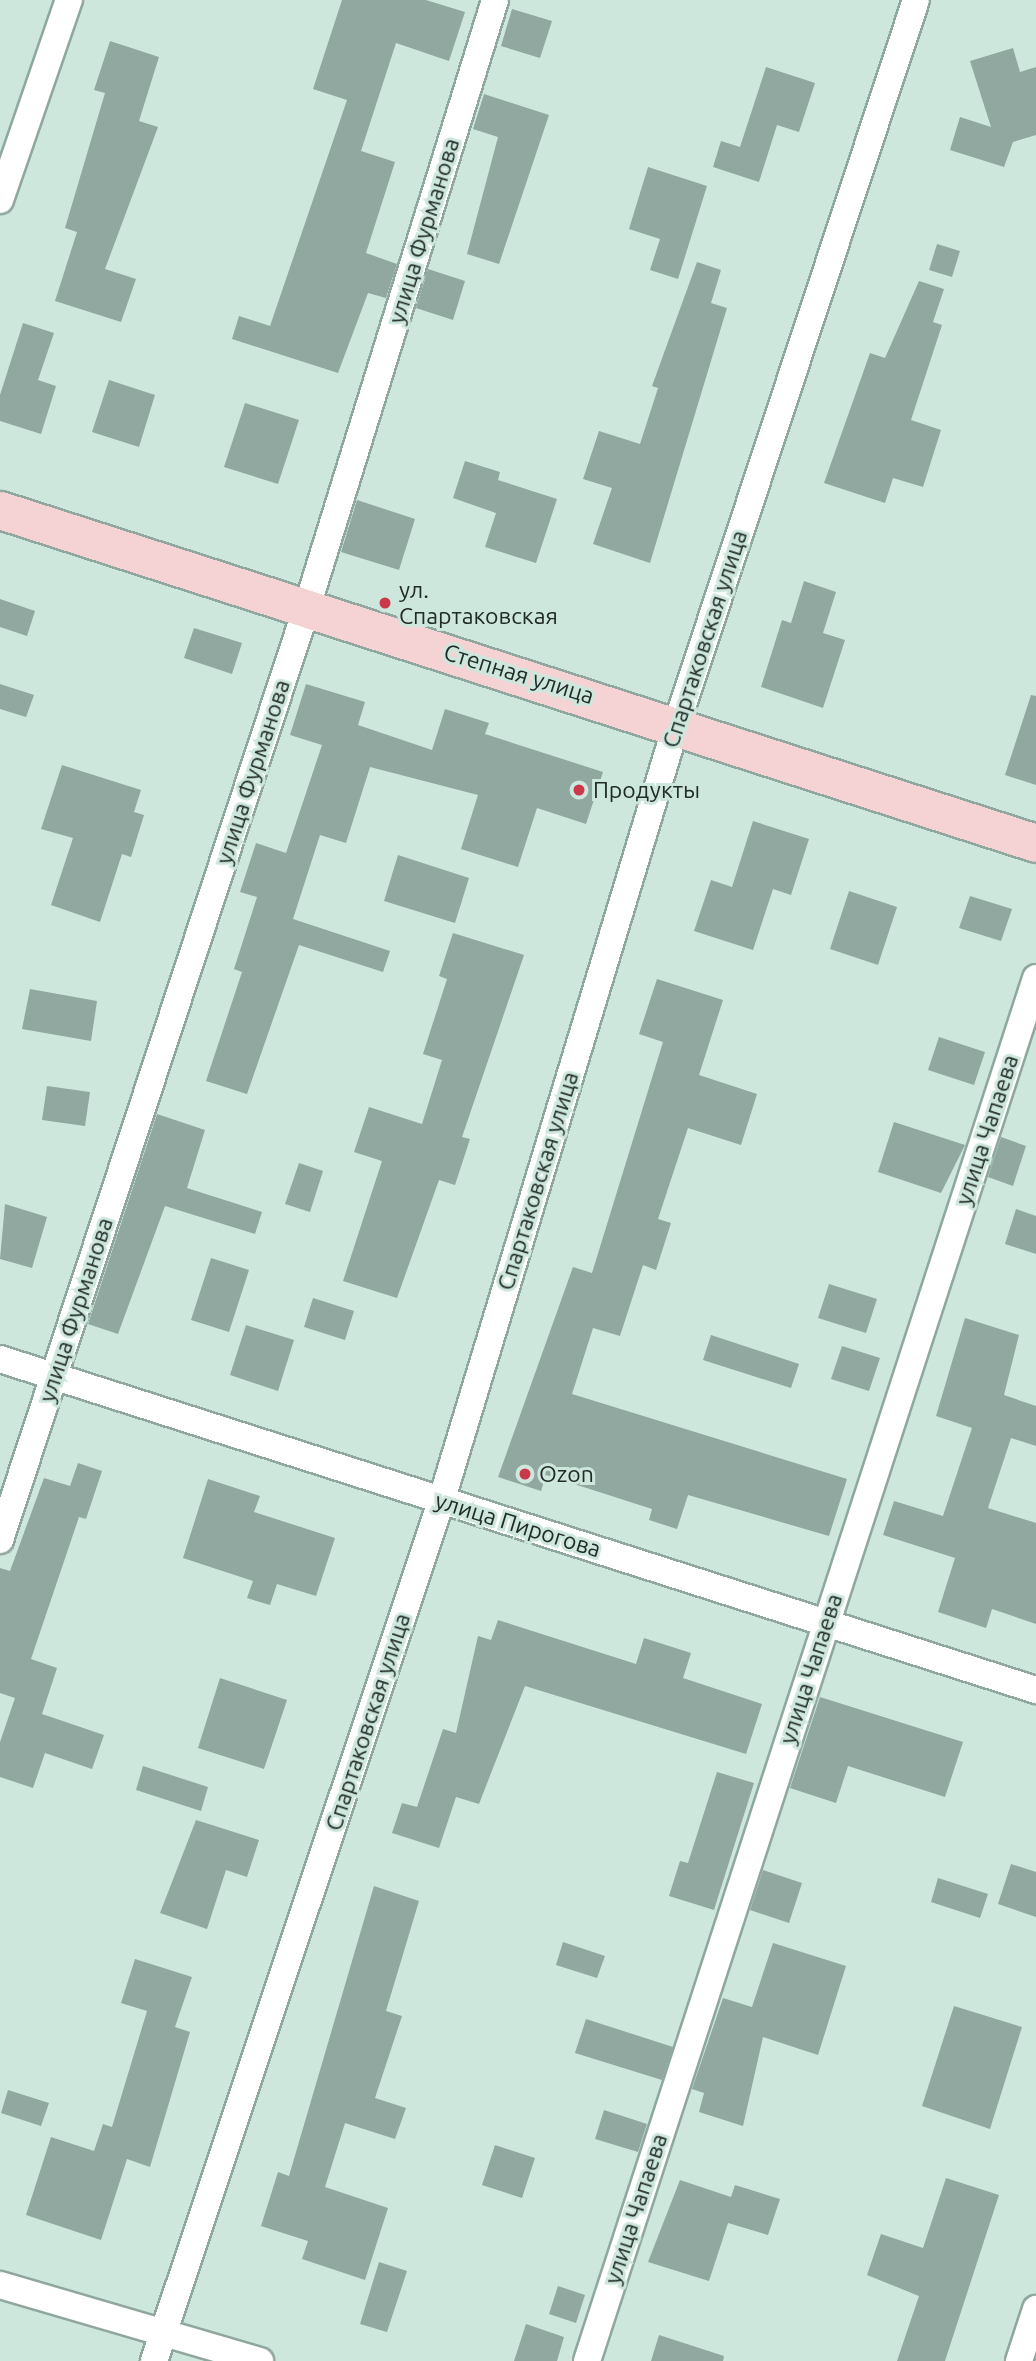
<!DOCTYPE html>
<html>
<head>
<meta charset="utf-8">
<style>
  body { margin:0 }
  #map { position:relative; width:1036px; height:2361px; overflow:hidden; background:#cee7dd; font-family:Ubuntu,sans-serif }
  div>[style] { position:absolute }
  .building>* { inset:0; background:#90a89f }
  .roads { filter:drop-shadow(2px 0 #8fa79e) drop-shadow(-2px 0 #8fa79e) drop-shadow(0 2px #8fa79e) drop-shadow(0 -2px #8fa79e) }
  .minor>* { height:26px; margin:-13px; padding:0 13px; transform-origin:13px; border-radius:13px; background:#fff }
  .secondary>* { height:37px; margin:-18.5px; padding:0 18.5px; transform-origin:18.5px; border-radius:18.5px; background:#f5d2d4 }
  .dots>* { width:19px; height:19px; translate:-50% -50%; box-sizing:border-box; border:4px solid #cee7dd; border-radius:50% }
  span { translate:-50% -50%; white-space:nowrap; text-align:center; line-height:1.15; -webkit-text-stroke:6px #cee7dd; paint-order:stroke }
  .street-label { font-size:23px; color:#212b27 }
  .poi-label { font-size:23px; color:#212b27 }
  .left { translate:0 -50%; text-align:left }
</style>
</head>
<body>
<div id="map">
  <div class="building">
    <div style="clip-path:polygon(342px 0,426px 0,465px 12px,449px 61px,396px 43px,361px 151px,395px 162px,366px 253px,397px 264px,386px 298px,368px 293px,338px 373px,232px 339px,239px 316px,270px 326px,347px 100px,313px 89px)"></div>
    <div style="clip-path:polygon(512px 9px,552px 21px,540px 58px,501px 46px)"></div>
    <div style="clip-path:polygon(110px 41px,159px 57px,139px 121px,158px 127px,105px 269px,136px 279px,121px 322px,55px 301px,77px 232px,65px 228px,105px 93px,94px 90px)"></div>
    <div style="clip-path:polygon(1013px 48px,1020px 72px,1036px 67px,1036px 135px,1013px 142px,1004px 167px,950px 150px,960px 117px,991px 127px,970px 61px)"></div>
    <div style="clip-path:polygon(766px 67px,815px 83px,799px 132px,777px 125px,759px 182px,713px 167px,721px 141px,740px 147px)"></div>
    <div style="clip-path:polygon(484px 94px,549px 115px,499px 264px,467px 254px,498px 137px,473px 129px)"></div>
    <div style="clip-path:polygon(648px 167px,707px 186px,678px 279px,650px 270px,660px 239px,629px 229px)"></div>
    <div style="clip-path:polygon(937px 244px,960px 251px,952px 277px,929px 270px)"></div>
    <div style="clip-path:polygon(697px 262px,721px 270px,711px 303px,727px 308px,650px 563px,593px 544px,612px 488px,583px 479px,599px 431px,640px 444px,658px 388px,652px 386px)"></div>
    <div style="clip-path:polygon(428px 269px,465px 281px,453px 320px,416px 308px)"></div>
    <div style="clip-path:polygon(919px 281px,944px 289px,933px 322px,942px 325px,911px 420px,941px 430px,923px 487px,893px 478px,885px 503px,824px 483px,870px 353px,885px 358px)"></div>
    <div style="clip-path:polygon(23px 323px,54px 333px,38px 380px,56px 386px,41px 434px,0 421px,0 395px)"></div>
    <div style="clip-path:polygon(109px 380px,155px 395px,139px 447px,92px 432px)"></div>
    <div style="clip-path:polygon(245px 403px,299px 420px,278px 484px,224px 467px)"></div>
    <div style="clip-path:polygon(465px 461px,500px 472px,498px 480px,557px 499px,536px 563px,485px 547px,496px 513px,453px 498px)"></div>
    <div style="clip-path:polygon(357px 500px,415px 519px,399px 570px,341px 552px)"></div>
    <div style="clip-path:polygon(804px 581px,836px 592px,823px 633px,845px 640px,823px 708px,761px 687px,782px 620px,791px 623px)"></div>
    <div style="clip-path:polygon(0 599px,35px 611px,27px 636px,0 627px)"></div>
    <div style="clip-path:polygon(194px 628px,242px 643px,232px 674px,184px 658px)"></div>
    <div style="clip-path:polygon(0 684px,34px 695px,26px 717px,0 709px)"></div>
    <div style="clip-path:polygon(306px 684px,365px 702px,358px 725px,432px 750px,445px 709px,489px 723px,485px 734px,603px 772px,586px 824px,537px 808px,518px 867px,461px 849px,478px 795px,370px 767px,346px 843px,320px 835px,293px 919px,390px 951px,383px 972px,299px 945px,247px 1094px,206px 1081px,242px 972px,234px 969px,257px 897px,240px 892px,256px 843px,286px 853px,322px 745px,290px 735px)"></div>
    <div style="clip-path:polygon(1031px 695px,1036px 696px,1036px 785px,1005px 775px)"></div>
    <div style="clip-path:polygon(62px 765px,141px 790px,134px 812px,144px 815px,131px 857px,122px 854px,100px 922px,51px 905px,73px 838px,41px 829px)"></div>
    <div style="clip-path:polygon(753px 821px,809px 839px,791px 895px,773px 889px,753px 950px,694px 931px,711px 880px,732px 887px)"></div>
    <div style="clip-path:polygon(398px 855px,469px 878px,455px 923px,384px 901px)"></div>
    <div style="clip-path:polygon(849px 891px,897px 907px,878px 965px,830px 949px)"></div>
    <div style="clip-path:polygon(970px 896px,1012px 909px,1001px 941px,959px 928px)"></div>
    <div style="clip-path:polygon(453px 933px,524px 955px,462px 1137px,470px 1139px,455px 1185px,439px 1180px,397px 1298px,343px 1281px,382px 1161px,354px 1152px,369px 1107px,422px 1124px,442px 1060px,423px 1054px,447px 979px,439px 976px)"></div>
    <div style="clip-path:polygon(657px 979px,723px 1000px,699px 1075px,757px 1094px,741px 1145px,688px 1128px,658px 1219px,671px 1223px,656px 1270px,643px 1265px,620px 1336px,593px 1328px,572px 1394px,847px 1479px,829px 1536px,688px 1495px,677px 1529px,649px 1520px,652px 1509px,546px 1475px,541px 1491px,498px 1477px,573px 1267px,592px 1273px,663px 1042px,639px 1034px)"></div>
    <div style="clip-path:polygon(30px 989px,97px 1001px,91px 1041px,22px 1029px)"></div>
    <div style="clip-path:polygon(939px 1037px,985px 1052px,974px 1085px,928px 1070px)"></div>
    <div style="clip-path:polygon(47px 1086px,90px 1092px,85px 1126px,42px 1120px)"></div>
    <div style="clip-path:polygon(157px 1114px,205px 1130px,187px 1188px,262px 1212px,255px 1234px,165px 1206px,118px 1334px,88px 1324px)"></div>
    <div style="clip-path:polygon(894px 1122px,965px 1145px,941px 1193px,878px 1172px)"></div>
    <div style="clip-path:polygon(1001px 1137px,1026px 1146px,1013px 1186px,988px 1177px)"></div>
    <div style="clip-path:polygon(299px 1163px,323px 1171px,310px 1212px,285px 1204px)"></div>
    <div style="clip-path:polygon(5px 1204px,47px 1217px,32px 1268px,0 1259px)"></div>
    <div style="clip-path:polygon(1016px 1209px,1036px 1216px,1036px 1254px,1005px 1244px)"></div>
    <div style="clip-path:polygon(211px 1258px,249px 1270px,229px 1332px,191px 1320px)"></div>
    <div style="clip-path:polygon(829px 1284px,877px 1299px,866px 1333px,818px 1318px)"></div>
    <div style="clip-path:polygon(313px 1298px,354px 1311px,345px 1340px,304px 1327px)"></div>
    <div style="clip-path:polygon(965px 1318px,1019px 1335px,1004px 1395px,1036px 1406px,1036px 1446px,1011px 1438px,988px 1508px,1036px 1523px,1036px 1624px,992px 1609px,986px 1628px,938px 1612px,955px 1558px,883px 1535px,894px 1501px,943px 1516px,972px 1428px,936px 1416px)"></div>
    <div style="clip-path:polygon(246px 1325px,294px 1340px,278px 1391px,230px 1375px)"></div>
    <div style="clip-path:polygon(711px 1335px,799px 1364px,791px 1388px,703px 1360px)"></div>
    <div style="clip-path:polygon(842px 1346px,880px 1358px,869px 1391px,831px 1379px)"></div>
    <div style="clip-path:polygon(78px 1463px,102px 1471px,86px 1519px,79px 1517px,31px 1659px,57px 1668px,42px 1714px,104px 1735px,92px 1769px,45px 1753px,33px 1788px,0 1777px,0 1742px,15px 1698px,0 1693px,0 1568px,10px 1571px,44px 1478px,70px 1486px)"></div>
    <div style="clip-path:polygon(208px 1479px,260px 1496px,254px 1512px,335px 1538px,316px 1596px,277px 1584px,270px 1605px,247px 1598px,253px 1581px,183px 1558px)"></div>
    <div style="clip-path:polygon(498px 1620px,636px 1664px,644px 1638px,691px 1653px,683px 1678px,762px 1704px,746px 1754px,525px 1686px,479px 1804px,456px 1797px,439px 1848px,392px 1833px,402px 1803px,417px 1807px,443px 1729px,456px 1733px,478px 1636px,491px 1640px)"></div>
    <div style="clip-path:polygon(220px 1678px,287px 1700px,264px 1769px,198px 1748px)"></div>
    <div style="clip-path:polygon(820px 1697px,963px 1742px,945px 1797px,848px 1766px,836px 1803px,790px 1788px)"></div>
    <div style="clip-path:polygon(143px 1766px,208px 1787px,201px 1811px,136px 1790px)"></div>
    <div style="clip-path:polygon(717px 1772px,754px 1783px,714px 1910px,669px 1896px,680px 1861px,688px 1863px)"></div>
    <div style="clip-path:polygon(196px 1820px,259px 1840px,247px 1877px,226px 1870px,207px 1929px,160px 1913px)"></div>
    <div style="clip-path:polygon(1011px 1864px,1036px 1872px,1036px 1917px,998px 1904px)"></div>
    <div style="clip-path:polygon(763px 1870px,802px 1883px,789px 1923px,750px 1910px)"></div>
    <div style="clip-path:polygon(938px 1878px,988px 1894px,980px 1918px,931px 1902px)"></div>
    <div style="clip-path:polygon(374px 1886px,419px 1901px,386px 2011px,402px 2016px,375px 2098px,406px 2108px,395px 2139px,345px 2123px,325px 2187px,388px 2208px,365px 2280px,302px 2259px,308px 2241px,261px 2226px,278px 2172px,289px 2176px)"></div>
    <div style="clip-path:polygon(563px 1942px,605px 1956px,597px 1978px,556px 1965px)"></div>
    <div style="clip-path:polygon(773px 1943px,846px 1966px,818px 2055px,763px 2037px,743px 2126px,699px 2112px,704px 2093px,692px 2089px,723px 1998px,752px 2007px)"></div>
    <div style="clip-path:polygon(135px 1959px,192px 1977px,175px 2027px,190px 2032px,150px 2167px,127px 2159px,101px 2240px,26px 2215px,51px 2137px,94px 2151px,103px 2124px,112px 2127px,147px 2011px,121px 2003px)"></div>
    <div style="clip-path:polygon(954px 2006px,1022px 2027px,990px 2129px,922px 2106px)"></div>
    <div style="clip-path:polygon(586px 2019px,673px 2047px,662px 2080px,575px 2053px)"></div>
    <div style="clip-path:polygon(8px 2090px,49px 2103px,41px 2126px,1px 2113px)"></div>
    <div style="clip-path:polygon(604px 2110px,647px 2124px,638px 2152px,595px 2139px)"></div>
    <div style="clip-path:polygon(495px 2145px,535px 2158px,522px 2198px,482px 2185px)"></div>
    <div style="clip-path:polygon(946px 2178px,999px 2195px,945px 2361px,897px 2361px,919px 2296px,867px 2275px,881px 2234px,923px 2248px)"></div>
    <div style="clip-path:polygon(680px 2180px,731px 2197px,735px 2185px,780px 2199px,768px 2235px,728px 2223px,709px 2281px,648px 2262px)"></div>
    <div style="clip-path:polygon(379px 2262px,407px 2271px,387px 2332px,360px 2324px)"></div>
    <div style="clip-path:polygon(558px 2286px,585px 2295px,576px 2323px,549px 2314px)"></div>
    <div style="clip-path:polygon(526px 2324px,564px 2337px,557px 2361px,514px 2361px)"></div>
    <div style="clip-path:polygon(659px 2335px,724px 2356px,723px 2361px,651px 2361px)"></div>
  </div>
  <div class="roads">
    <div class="minor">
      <div style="left:0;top:200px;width:212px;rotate:-71deg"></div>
      <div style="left:0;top:1359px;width:1088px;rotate:17.72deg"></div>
      <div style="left:0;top:1540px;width:982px;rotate:-71.79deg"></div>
      <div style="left:307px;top:607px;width:635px;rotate:-72.79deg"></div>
      <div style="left:0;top:2285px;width:271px;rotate:16.3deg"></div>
      <div style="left:154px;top:2361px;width:906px;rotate:-71.53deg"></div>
      <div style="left:441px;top:1502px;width:814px;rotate:-73.15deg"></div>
      <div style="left:677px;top:723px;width:761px;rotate:-71.71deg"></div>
      <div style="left:587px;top:2361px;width:1454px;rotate:-72.01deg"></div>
      <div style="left:1019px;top:2361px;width:55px;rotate:-71.9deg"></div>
    </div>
    <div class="secondary">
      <div style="left:0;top:510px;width:1088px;rotate:17.82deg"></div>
    </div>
  </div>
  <div class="dots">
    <div style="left:385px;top:603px;background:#c93949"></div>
    <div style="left:579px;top:790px;background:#c93949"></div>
    <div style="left:525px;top:1474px;background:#c93949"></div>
  </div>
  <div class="street-label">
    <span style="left:424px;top:231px;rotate:-73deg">улица Фурманова</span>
    <span style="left:705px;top:639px;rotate:-72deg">Спартаковская улица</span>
    <span style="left:519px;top:674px;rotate:17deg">Степная улица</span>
    <span style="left:253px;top:772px;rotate:-72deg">улица Фурманова</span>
    <span style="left:987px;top:1130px;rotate:-72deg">улица Чапаева</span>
    <span style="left:538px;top:1181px;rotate:-73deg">Спартаковская улица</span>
    <span style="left:76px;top:1310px;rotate:-72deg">улица Фурманова</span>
    <span style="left:518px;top:1525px;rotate:17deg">улица Пирогова</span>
    <span style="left:811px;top:1669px;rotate:-72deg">улица Чапаева</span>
    <span style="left:368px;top:1722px;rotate:-72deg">Спартаковская улица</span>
    <span style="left:636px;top:2209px;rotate:-72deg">улица Чапаева</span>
  </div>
  <div class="poi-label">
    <span class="left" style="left:399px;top:603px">ул.<br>Спартаковская</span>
    <span class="left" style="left:593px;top:790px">Продукты</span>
    <span class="left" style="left:539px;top:1474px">Ozon</span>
  </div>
</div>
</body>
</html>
